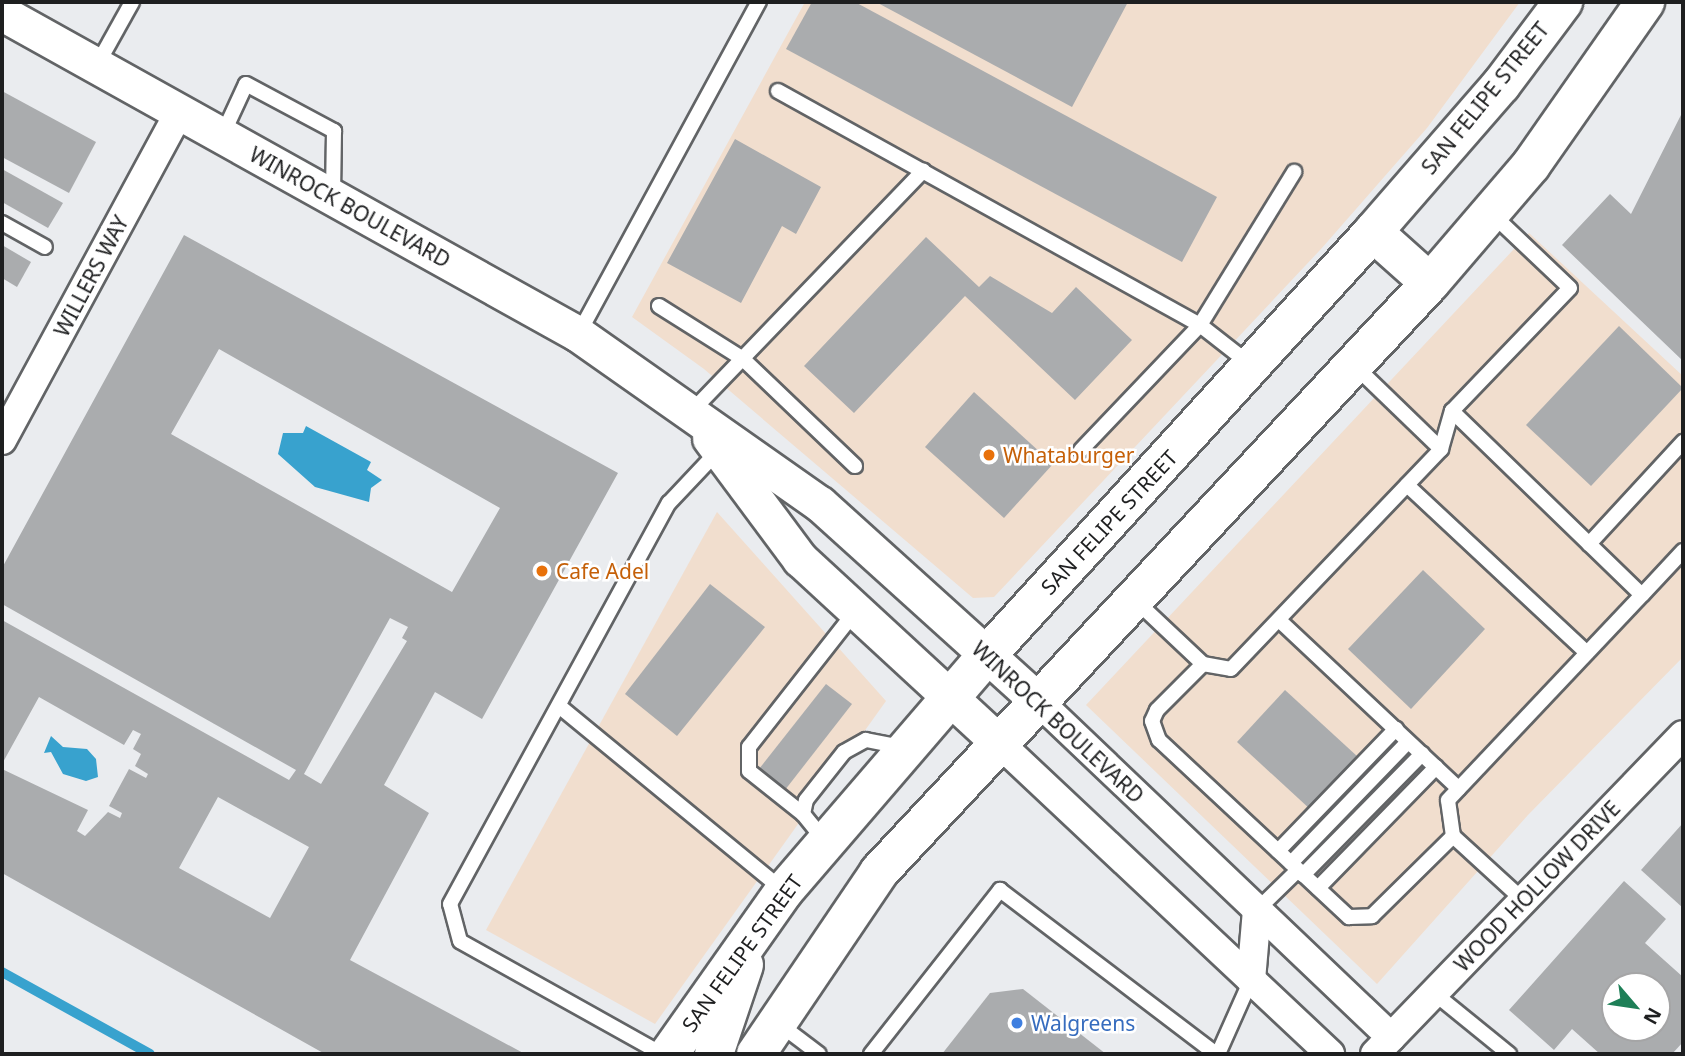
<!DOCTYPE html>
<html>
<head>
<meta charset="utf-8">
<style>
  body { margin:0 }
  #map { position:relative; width:1685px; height:1056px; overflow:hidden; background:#eaecef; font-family:"Noto Sans",sans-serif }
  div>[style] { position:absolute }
  .commercial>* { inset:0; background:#f1dece }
  .water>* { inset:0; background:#38a2ce }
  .stream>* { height:10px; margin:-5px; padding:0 5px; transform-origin:5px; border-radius:5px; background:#38a2ce }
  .building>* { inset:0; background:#aaacae }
  .roads { filter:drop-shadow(2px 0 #626466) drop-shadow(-2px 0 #626466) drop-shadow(0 2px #626466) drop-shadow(0 -2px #626466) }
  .service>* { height:14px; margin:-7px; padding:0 7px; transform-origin:7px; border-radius:7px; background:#fff }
  .minor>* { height:28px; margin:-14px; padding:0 14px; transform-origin:14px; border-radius:14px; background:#fff }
  .tertiary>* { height:35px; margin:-17.5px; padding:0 17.5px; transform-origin:17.5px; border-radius:17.5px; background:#fff }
  .secondary>* { height:38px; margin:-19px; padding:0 19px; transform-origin:19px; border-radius:19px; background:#fff }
  .dots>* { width:19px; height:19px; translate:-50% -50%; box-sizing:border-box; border:4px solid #fff; border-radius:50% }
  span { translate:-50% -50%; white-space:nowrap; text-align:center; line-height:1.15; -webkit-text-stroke:5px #fff; paint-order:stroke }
  .street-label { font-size:21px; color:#1e1f20 }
  .food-label { font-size:21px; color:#c56008 }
  .left { translate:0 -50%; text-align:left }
  .shop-label { font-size:21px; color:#366cbe }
  .frame { position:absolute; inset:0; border:4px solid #1e1f20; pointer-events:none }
  .north { position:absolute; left:1601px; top:972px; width:70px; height:70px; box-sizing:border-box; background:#fff; border:2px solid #a5a5a6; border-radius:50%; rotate:119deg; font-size:19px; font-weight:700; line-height:28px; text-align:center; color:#1e1f20 }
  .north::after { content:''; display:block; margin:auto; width:24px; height:32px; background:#1e7f57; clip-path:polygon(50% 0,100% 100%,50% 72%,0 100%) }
</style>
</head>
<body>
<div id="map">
  <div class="commercial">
    <div style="clip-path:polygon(805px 2px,1520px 2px,1427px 128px,1321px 249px,994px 597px,973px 598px,704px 369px,632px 317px)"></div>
    <div style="clip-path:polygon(1529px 233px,1683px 376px,1683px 657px,1528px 815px,1377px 984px,1086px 705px)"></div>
    <div style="clip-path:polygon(717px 512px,886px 701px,655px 1024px,486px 930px)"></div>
  </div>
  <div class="water">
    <div style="clip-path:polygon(306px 426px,371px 462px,367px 470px,382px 480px,371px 488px,369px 502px,315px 487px,278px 454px,283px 433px,303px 433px)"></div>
    <div style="clip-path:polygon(51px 736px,63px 747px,87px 749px,96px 759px,98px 777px,86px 781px,63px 774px,51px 752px,44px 753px)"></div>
  </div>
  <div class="stream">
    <div style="left:2px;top:972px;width:169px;rotate:29deg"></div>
  </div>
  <div class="building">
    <div style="clip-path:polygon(812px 2px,855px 2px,1217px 197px,1182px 262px,786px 49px)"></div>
    <div style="clip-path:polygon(876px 2px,1128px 2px,1072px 107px)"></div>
    <div style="clip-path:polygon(2px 91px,96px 142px,69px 193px,2px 157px)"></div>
    <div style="clip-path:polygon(1683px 111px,1683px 361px,1562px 245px,1610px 194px,1631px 214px)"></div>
    <div style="clip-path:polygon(735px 139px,821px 187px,796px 234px,782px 226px,741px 303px,667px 263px)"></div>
    <div style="clip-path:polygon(2px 169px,63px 203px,48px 228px,2px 202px)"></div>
    <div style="clip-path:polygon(evenodd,184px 235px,618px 473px,482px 719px,435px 692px,384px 785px,429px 813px,350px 960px,525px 1054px,325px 1054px,2px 873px,2px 769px,88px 810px,77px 831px,85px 836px,108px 812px,120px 818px,122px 813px,109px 806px,129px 769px,146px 778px,148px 774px,135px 766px,141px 754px,133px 749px,141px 734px,133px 730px,124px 745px,39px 697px,2px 764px,2px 620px,289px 780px,296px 770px,2px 604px,2px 568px,184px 235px,219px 349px,500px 508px,452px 592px,171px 434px,219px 349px,184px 235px,390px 618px,408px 627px,402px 638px,407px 641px,321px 784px,304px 774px,390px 618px,184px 235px,218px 797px,309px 847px,270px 918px,179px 868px,218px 797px)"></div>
    <div style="clip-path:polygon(926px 237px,979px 287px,990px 276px,1052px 313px,1076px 287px,1132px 340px,1075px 400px,965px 296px,854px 413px,804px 366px)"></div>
    <div style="clip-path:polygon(2px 245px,31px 262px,17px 287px,2px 278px)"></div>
    <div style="clip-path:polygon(1619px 326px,1683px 388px,1591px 486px,1526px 425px)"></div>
    <div style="clip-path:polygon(974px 392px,1053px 464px,1004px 518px,925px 447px)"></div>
    <div style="clip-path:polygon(1423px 570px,1485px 629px,1411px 709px,1348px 649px)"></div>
    <div style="clip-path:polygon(710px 584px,765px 627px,677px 736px,625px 694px)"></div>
    <div style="clip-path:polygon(826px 684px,852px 704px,785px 790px,759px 769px)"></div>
    <div style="clip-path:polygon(1285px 690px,1358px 757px,1311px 810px,1237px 742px)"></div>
    <div style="clip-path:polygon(1683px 823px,1683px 908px,1641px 870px)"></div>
    <div style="clip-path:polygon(evenodd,1624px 881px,1666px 919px,1645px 943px,1683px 977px,1683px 1042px,1672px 1054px,1600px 1054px,1572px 1029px,1554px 1050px,1509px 1010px,1624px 881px,1615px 986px,1657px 986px,1657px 1028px,1615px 1028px,1615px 986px)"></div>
    <div style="clip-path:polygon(1023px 989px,1106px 1054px,942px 1054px,990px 993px)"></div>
  </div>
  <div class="roads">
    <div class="service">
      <div style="left:97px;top:65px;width:72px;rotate:-60.9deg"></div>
      <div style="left:778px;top:91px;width:483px;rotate:29deg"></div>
      <div style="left:1200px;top:325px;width:65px;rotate:38.1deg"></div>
      <div style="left:222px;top:136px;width:57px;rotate:-65.2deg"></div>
      <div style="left:246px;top:84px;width:100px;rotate:28.1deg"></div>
      <div style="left:334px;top:131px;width:64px;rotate:90.9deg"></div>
      <div style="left:2px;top:223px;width:49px;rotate:29.2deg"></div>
      <div style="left:659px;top:306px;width:99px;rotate:32.2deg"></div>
      <div style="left:743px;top:359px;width:155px;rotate:43.7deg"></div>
      <div style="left:579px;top:333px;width:377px;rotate:-61.5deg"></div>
      <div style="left:1354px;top:365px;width:121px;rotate:44deg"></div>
      <div style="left:1452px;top:411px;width:264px;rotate:44.1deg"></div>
      <div style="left:1642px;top:595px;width:60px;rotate:-47deg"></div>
      <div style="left:691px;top:412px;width:335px;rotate:-46.1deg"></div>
      <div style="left:1081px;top:450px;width:173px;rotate:-46.4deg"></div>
      <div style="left:1200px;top:325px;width:180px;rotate:-58.4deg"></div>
      <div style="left:1407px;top:485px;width:246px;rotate:43deg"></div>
      <div style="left:1589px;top:544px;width:139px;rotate:-47.3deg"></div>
      <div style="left:1134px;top:599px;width:95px;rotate:43.3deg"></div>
      <div style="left:1203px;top:664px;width:28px;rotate:10deg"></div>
      <div style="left:1231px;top:669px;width:304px;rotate:-46.3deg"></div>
      <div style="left:1441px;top:449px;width:40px;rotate:-74deg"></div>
      <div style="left:1452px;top:411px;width:170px;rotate:-46.2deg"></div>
      <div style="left:1570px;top:288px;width:108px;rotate:-136.5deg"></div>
      <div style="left:1280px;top:621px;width:245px;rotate:43.2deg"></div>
      <div style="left:1203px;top:664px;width:65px;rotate:135deg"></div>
      <div style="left:1157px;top:710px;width:12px;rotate:114deg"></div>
      <div style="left:1152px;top:721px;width:20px;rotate:70deg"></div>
      <div style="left:1159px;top:740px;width:260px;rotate:43deg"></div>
      <div style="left:1349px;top:917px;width:23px;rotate:-2deg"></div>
      <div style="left:1372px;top:916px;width:114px;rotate:-44.6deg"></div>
      <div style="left:559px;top:706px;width:290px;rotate:39.4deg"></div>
      <div style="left:803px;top:814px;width:69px;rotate:-141.5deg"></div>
      <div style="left:749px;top:771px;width:24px;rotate:-90deg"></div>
      <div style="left:749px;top:747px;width:172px;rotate:-51.9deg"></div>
      <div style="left:825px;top:841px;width:35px;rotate:-129deg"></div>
      <div style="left:803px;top:814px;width:14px;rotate:-78deg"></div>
      <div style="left:806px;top:800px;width:61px;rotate:-51.6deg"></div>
      <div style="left:844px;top:752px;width:25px;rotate:-29deg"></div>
      <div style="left:866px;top:740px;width:37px;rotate:11deg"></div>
      <div style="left:1278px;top:851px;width:170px;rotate:-46deg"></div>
      <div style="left:1291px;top:863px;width:168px;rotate:-46deg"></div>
      <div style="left:1303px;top:875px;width:170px;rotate:-45.5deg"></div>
      <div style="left:1318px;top:888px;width:169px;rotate:-45.7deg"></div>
      <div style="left:1523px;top:900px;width:95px;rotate:-137.6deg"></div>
      <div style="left:1453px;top:836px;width:36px;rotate:-98deg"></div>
      <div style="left:1448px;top:800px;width:282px;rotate:-46.6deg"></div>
      <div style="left:1257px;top:910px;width:57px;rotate:-44.3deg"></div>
      <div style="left:1434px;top:993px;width:97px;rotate:39.1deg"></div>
      <div style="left:778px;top:1023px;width:51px;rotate:37.1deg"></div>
      <div style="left:662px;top:1054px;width:231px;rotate:-150.8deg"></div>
      <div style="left:460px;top:941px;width:38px;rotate:-105deg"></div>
      <div style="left:450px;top:904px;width:457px;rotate:-61.4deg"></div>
      <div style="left:669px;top:503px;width:71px;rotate:-46.7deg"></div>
      <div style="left:871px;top:1054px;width:209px;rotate:-51.8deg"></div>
      <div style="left:1000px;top:890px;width:271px;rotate:37.2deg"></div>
      <div style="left:1218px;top:1054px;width:81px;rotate:-66deg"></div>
    </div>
    <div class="minor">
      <div style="left:2px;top:440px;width:373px;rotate:-61.6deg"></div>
      <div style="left:1037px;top:700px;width:489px;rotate:43.6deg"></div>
      <div style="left:997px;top:741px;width:457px;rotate:43.2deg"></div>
      <div style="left:1251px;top:980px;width:70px;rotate:-85.1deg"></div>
      <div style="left:1375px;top:1054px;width:443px;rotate:-46deg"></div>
    </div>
    <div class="tertiary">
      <div style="left:2px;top:13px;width:659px;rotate:29.13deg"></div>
      <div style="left:578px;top:334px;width:296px;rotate:35.1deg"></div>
      <div style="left:820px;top:504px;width:292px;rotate:42.1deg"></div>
      <div style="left:710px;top:438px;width:151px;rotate:53.4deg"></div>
      <div style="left:800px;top:559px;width:268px;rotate:42.7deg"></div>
    </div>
    <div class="secondary">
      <div style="left:1373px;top:232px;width:76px;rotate:41.8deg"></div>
      <div style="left:669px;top:1054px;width:199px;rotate:-54.8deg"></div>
      <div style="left:784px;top:891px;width:311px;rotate:-49.3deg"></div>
      <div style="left:987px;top:655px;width:573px;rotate:-47.62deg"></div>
      <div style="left:1373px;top:232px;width:195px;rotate:-49deg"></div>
      <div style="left:1501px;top:85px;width:104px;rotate:-53.2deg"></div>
      <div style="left:714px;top:1054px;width:94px;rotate:-71.4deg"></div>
      <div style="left:756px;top:1054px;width:220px;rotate:-55.9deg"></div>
      <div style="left:879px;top:872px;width:807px;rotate:-46.91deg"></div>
      <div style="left:1430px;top:283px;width:155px;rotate:-49.4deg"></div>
      <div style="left:1531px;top:165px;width:199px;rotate:-55deg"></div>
    </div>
  </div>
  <div class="dots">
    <div style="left:989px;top:455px;background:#e8710a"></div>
    <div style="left:542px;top:571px;background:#e8710a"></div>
    <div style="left:1017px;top:1023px;background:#3f7fe0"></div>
  </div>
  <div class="street-label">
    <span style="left:1485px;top:98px;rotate:-51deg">SAN FELIPE STREET</span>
    <span style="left:350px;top:207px;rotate:29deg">WINROCK BOULEVARD</span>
    <span style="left:91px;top:276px;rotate:-62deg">WILLERS WAY</span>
    <span style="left:1109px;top:522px;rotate:-47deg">SAN FELIPE STREET</span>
    <span style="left:1058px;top:722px;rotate:43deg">WINROCK BOULEVARD</span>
    <span style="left:1537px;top:886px;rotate:-46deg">WOOD HOLLOW DRIVE</span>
    <span style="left:742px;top:953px;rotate:-54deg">SAN FELIPE STREET</span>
  </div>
  <div class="food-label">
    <span class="left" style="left:1003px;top:455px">Whataburger</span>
    <span class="left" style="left:556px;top:571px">Cafe Adel</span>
  </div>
  <div class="shop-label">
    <span class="left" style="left:1031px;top:1023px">Walgreens</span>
  </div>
  <div class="frame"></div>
  <div class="north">N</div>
</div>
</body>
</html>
